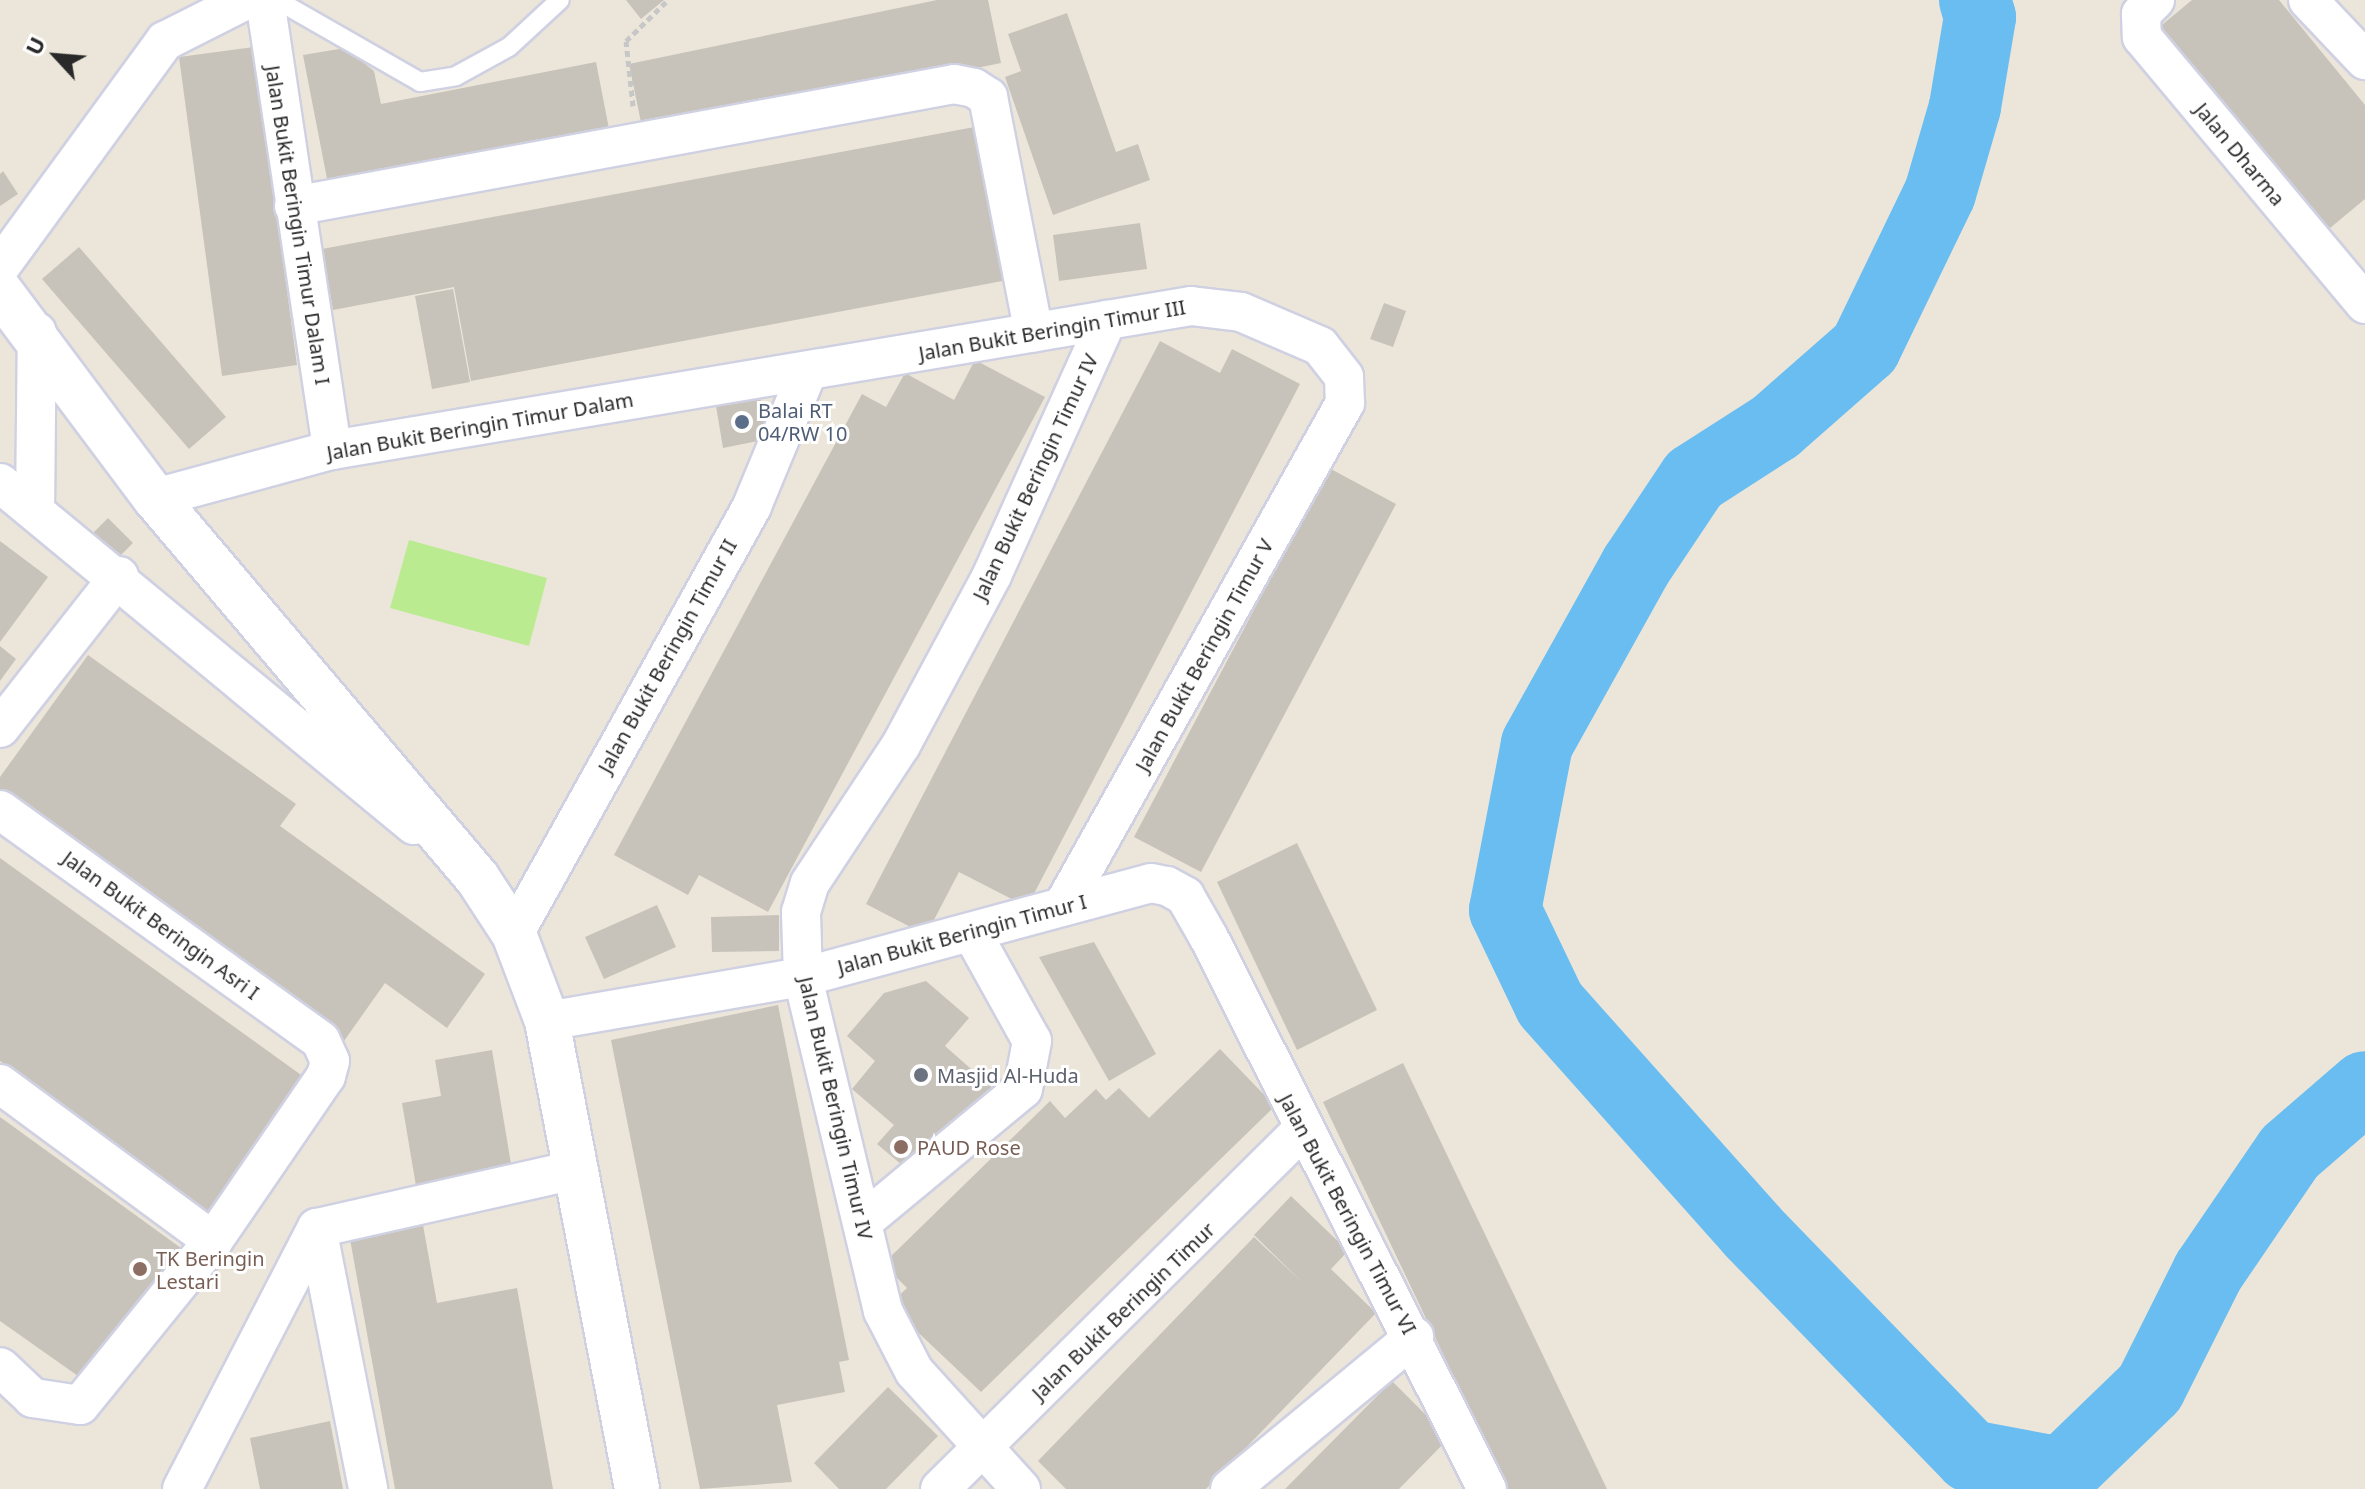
<!DOCTYPE html>
<html>
<head>
<meta charset="utf-8">
<style>
  body { margin:0 }
  #map { position:relative; width:2365px; height:1489px; overflow:hidden; background:#ece6da; font-family:"Noto Sans",sans-serif }
  div>[style] { position:absolute }
  .pitch>* { inset:0; background:#baeb90 }
  .river>* { height:72px; margin:-36px; padding:0 36px; transform-origin:36px; border-radius:36px; background:#6abdf0 }
  .building>* { inset:0; background:#c7c3ba }
  .path>* { height:5px; margin-top:-2.5px; transform-origin:0; background:repeating-linear-gradient(90deg,#c7c7c7 0 6px,transparent 0 10px) }
  .roads { filter:drop-shadow(2px 0 #cfd1e2) drop-shadow(-2px 0 #cfd1e2) drop-shadow(0 2px #cfd1e2) drop-shadow(0 -2px #cfd1e2) }
  .lane>* { height:18px; margin:-9px; padding:0 9px; transform-origin:9px; border-radius:9px; background:#fff }
  .street>* { height:38px; margin:-19px; padding:0 19px; transform-origin:19px; border-radius:19px; background:#fff }
  .secondary>* { height:44px; margin:-22px; padding:0 22px; transform-origin:22px; border-radius:22px; background:#fff }
  .dots>* { width:22px; height:22px; translate:-50% -50%; box-sizing:border-box; border:4px solid #fff; border-radius:50% }
  span { translate:-50% -50%; white-space:nowrap; text-align:center; line-height:1.15; -webkit-text-stroke:6px #fff; paint-order:stroke }
  .street-label { font-size:20px; color:#292929 }
  .service-label { font-size:20px; color:#4e5e75 }
  .left { translate:0 -50%; text-align:left }
  .worship-label { font-size:20px; color:#5b616d }
  .education-label { font-size:20px; color:#785e54 }
  .north { position:absolute; left:16px; top:16px; width:80px; height:80px; -webkit-text-stroke:6px #fff; paint-order:stroke; rotate:296deg; font-size:22px; font-weight:700; line-height:32px; text-align:center; color:#292929 }
  .north::after { content:''; display:block; margin:auto; width:28px; height:36px; background:#292929; clip-path:polygon(50% 0,100% 100%,50% 72%,0 100%) }
</style>
</head>
<body>
<div id="map">
  <div class="pitch">
    <div style="clip-path:polygon(409px 540px,547px 578px,529px 646px,390px 608px)"></div>
  </div>
  <div class="river">
    <div style="left:1975px;top:0;width:18px;rotate:74deg"></div>
    <div style="left:1980px;top:17px;width:91px;rotate:99.5deg"></div>
    <div style="left:1965px;top:107px;width:90px;rotate:106.2deg"></div>
    <div style="left:1940px;top:193px;width:172px;rotate:115.8deg"></div>
    <div style="left:1865px;top:348px;width:120px;rotate:138.7deg"></div>
    <div style="left:1775px;top:427px;width:96px;rotate:147.3deg"></div>
    <div style="left:1694px;top:479px;width:105px;rotate:123.7deg"></div>
    <div style="left:1636px;top:566px;width:204px;rotate:119.1deg"></div>
    <div style="left:1537px;top:744px;width:169px;rotate:100.9deg"></div>
    <div style="left:1505px;top:910px;width:104px;rotate:64.4deg"></div>
    <div style="left:1550px;top:1004px;width:305px;rotate:48.3deg"></div>
    <div style="left:1753px;top:1232px;width:312px;rotate:45.9deg"></div>
    <div style="left:1970px;top:1456px;width:94px;rotate:10.5deg"></div>
    <div style="left:2062px;top:1473px;width:122px;rotate:-44deg"></div>
    <div style="left:2150px;top:1388px;width:130px;rotate:-63.4deg"></div>
    <div style="left:2208px;top:1272px;width:145px;rotate:-55.7deg"></div>
    <div style="left:2290px;top:1152px;width:99px;rotate:-40.9deg"></div>
  </div>
  <div class="building">
    <div style="clip-path:polygon(626px 0,664px 0,641px 19px)"></div>
    <div style="clip-path:polygon(937px 0,988px 0,1001px 63px,644px 137px,629px 64px)"></div>
    <div style="clip-path:polygon(2192px 0,2279px 0,2365px 105px,2365px 199px,2324px 233px,2157px 29px)"></div>
    <div style="clip-path:polygon(1067px 13px,1116px 152px,1138px 144px,1150px 180px,1053px 215px,1005px 77px,1021px 71px,1008px 34px)"></div>
    <div style="clip-path:polygon(254px 47px,297px 365px,222px 376px,179px 57px)"></div>
    <div style="clip-path:polygon(345px 48px,374px 71px,381px 104px,596px 62px,610px 134px,329px 189px,303px 55px)"></div>
    <div style="clip-path:polygon(985px 125px,1013px 279px,471px 381px,454px 287px,333px 310px,322px 249px)"></div>
    <div style="clip-path:polygon(3px 171px,18px 194px,0 206px,0 174px)"></div>
    <div style="clip-path:polygon(1140px 223px,1147px 269px,1059px 281px,1053px 235px)"></div>
    <div style="clip-path:polygon(79px 247px,226px 417px,189px 449px,42px 279px)"></div>
    <div style="clip-path:polygon(453px 289px,470px 382px,432px 389px,415px 296px)"></div>
    <div style="clip-path:polygon(1384px 303px,1406px 311px,1393px 347px,1370px 339px)"></div>
    <div style="clip-path:polygon(1160px 341px,1220px 373px,1232px 349px,1300px 384px,1027px 907px,959px 872px,926px 935px,866px 904px)"></div>
    <div style="clip-path:polygon(975px 360px,1045px 397px,768px 912px,699px 875px,688px 895px,614px 855px,862px 394px,886px 407px,905px 373px,954px 400px)"></div>
    <div style="clip-path:polygon(760px 397px,768px 439px,723px 448px,716px 406px)"></div>
    <div style="clip-path:polygon(1329px 468px,1396px 504px,1201px 872px,1134px 837px)"></div>
    <div style="clip-path:polygon(108px 518px,133px 543px,116px 560px,91px 535px)"></div>
    <div style="clip-path:polygon(0 541px,48px 577px,0 642px)"></div>
    <div style="clip-path:polygon(0 646px,16px 659px,0 681px)"></div>
    <div style="clip-path:polygon(88px 655px,296px 804px,280px 826px,485px 974px,447px 1028px,385px 983px,344px 1041px,0 792px,0 777px)"></div>
    <div style="clip-path:polygon(1297px 843px,1377px 1010px,1297px 1050px,1217px 882px)"></div>
    <div style="clip-path:polygon(0 858px,308px 1080px,212px 1214px,0 1061px)"></div>
    <div style="clip-path:polygon(657px 905px,676px 947px,604px 979px,585px 937px)"></div>
    <div style="clip-path:polygon(779px 915px,779px 951px,712px 952px,711px 917px)"></div>
    <div style="clip-path:polygon(1094px 942px,1156px 1054px,1109px 1081px,1039px 957px)"></div>
    <div style="clip-path:polygon(926px 981px,969px 1018px,945px 1046px,995px 1090px,908px 1170px,877px 1144px,894px 1125px,852px 1089px,875px 1061px,847px 1036px,884px 993px)"></div>
    <div style="clip-path:polygon(778px 1005px,849px 1360px,839px 1362px,845px 1392px,777px 1405px,792px 1482px,700px 1489px,611px 1040px)"></div>
    <div style="clip-path:polygon(1220px 1049px,1275px 1106px,981px 1392px,889px 1305px,907px 1288px,883px 1264px,1050px 1101px,1065px 1118px,1096px 1089px,1106px 1100px,1119px 1088px,1149px 1118px)"></div>
    <div style="clip-path:polygon(492px 1050px,512px 1170px,416px 1186px,402px 1103px,441px 1096px,435px 1060px)"></div>
    <div style="clip-path:polygon(1403px 1063px,1607px 1489px,1508px 1489px,1422px 1310px,1323px 1102px)"></div>
    <div style="clip-path:polygon(0 1117px,181px 1248px,78px 1376px,0 1321px)"></div>
    <div style="clip-path:polygon(1291px 1196px,1348px 1251px,1331px 1269px,1376px 1313px,1206px 1489px,1066px 1489px,1038px 1461px,1254px 1237px,1303px 1283px,1254px 1235px)"></div>
    <div style="clip-path:polygon(423px 1225px,437px 1303px,517px 1288px,553px 1489px,395px 1489px,350px 1239px)"></div>
    <div style="clip-path:polygon(1392px 1381px,1449px 1438px,1399px 1489px,1285px 1489px)"></div>
    <div style="clip-path:polygon(888px 1387px,938px 1436px,886px 1489px,839px 1489px,814px 1463px)"></div>
    <div style="clip-path:polygon(330px 1421px,343px 1489px,260px 1489px,250px 1438px)"></div>
  </div>
  <div class="path">
    <div style="left:633px;top:106px;width:65px;rotate:-96.1deg"></div>
    <div style="left:626px;top:41px;width:59px;rotate:-44.3deg"></div>
  </div>
  <div class="roads">
    <div class="lane">
      <div style="left:277px;top:0;width:165px;rotate:29.8deg"></div>
      <div style="left:420px;top:82px;width:36px;rotate:-9deg"></div>
      <div style="left:456px;top:76px;width:60px;rotate:-28.7deg"></div>
      <div style="left:509px;top:47px;width:69px;rotate:-42.7deg"></div>
    </div>
    <div class="street">
      <div style="left:265px;top:0;width:455px;rotate:81.5deg"></div>
      <div style="left:2155px;top:0;width:20px;rotate:135deg"></div>
      <div style="left:2141px;top:14px;width:23px;rotate:88deg"></div>
      <div style="left:2142px;top:37px;width:348px;rotate:50.1deg"></div>
      <div style="left:2308px;top:0;width:83px;rotate:46.5deg"></div>
      <div style="left:294px;top:206px;width:671px;rotate:-10.47deg"></div>
      <div style="left:954px;top:84px;width:20px;rotate:11deg"></div>
      <div style="left:974px;top:88px;width:17px;rotate:33deg"></div>
      <div style="left:988px;top:97px;width:240px;rotate:79deg"></div>
      <div style="left:0;top:267px;width:280px;rotate:-53.9deg"></div>
      <div style="left:165px;top:41px;width:91px;rotate:-26.8deg"></div>
      <div style="left:0;top:483px;width:537px;rotate:39.56deg"></div>
      <div style="left:155px;top:498px;width:183px;rotate:-15.2deg"></div>
      <div style="left:332px;top:450px;width:871px;rotate:-9.52deg"></div>
      <div style="left:1191px;top:306px;width:50px;rotate:6.8deg"></div>
      <div style="left:1241px;top:312px;width:86px;rotate:23.3deg"></div>
      <div style="left:1320px;top:346px;width:39px;rotate:52deg"></div>
      <div style="left:1344px;top:377px;width:26px;rotate:88deg"></div>
      <div style="left:1345px;top:403px;width:577px;rotate:119.28deg"></div>
      <div style="left:35px;top:511px;width:179px;rotate:-89.4deg"></div>
      <div style="left:0;top:728px;width:193px;rotate:-51.9deg"></div>
      <div style="left:0;top:810px;width:395px;rotate:35.7deg"></div>
      <div style="left:321px;top:1041px;width:22px;rotate:66deg"></div>
      <div style="left:330px;top:1061px;width:16px;rotate:105deg"></div>
      <div style="left:326px;top:1076px;width:200px;rotate:124.4deg"></div>
      <div style="left:514px;top:934px;width:490px;rotate:-60.9deg"></div>
      <div style="left:752px;top:506px;width:146px;rotate:-67.5deg"></div>
      <div style="left:547px;top:1021px;width:260px;rotate:-9.8deg"></div>
      <div style="left:803px;top:977px;width:360px;rotate:-15.1deg"></div>
      <div style="left:1151px;top:883px;width:16px;rotate:11deg"></div>
      <div style="left:1167px;top:886px;width:21px;rotate:29deg"></div>
      <div style="left:1185px;top:896px;width:48px;rotate:60.3deg"></div>
      <div style="left:1209px;top:938px;width:617px;rotate:63.23deg"></div>
      <div style="left:0;top:1084px;width:265px;rotate:36.4deg"></div>
      <div style="left:213px;top:1241px;width:211px;rotate:129deg"></div>
      <div style="left:80px;top:1405px;width:48px;rotate:-171.5deg"></div>
      <div style="left:33px;top:1398px;width:45px;rotate:-136.8deg"></div>
      <div style="left:865px;top:1220px;width:205px;rotate:-39.7deg"></div>
      <div style="left:1023px;top:1089px;width:49px;rotate:-79.4deg"></div>
      <div style="left:1032px;top:1041px;width:121px;rotate:-119.1deg"></div>
      <div style="left:317px;top:1228px;width:268px;rotate:-12.7deg"></div>
      <div style="left:317px;top:1228px;width:266px;rotate:78.9deg"></div>
      <div style="left:182px;top:1489px;width:294px;rotate:-62.7deg"></div>
      <div style="left:940px;top:1489px;width:510px;rotate:-44.76deg"></div>
      <div style="left:1021px;top:1489px;width:159px;rotate:-132.2deg"></div>
      <div style="left:914px;top:1371px;width:68px;rotate:-117.3deg"></div>
      <div style="left:883px;top:1311px;width:343px;rotate:-103.5deg"></div>
      <div style="left:803px;top:977px;width:65px;rotate:-91.8deg"></div>
      <div style="left:801px;top:912px;width:30px;rotate:-73deg"></div>
      <div style="left:810px;top:883px;width:165px;rotate:-56.6deg"></div>
      <div style="left:901px;top:745px;width:193px;rotate:-61.8deg"></div>
      <div style="left:992px;top:575px;width:280px;rotate:-65.7deg"></div>
      <div style="left:1230px;top:1489px;width:239px;rotate:-39.6deg"></div>
    </div>
    <div class="secondary">
      <div style="left:0;top:291px;width:259px;rotate:53.2deg"></div>
      <div style="left:155px;top:498px;width:499px;rotate:49.7deg"></div>
      <div style="left:478px;top:879px;width:66px;rotate:56.8deg"></div>
      <div style="left:514px;top:934px;width:93px;rotate:69.2deg"></div>
      <div style="left:547px;top:1021px;width:477px;rotate:79.1deg"></div>
    </div>
  </div>
  <div class="dots">
    <div style="left:742px;top:422px;background:#5c6f8a"></div>
    <div style="left:921px;top:1075px;background:#6b7280"></div>
    <div style="left:901px;top:1147px;background:#8d6e63"></div>
    <div style="left:140px;top:1269px;background:#8d6e63"></div>
  </div>
  <div class="street-label">
    <span style="left:2240px;top:154px;rotate:50deg">Jalan Dharma</span>
    <span style="left:298px;top:225px;rotate:81deg">Jalan Bukit Beringin Timur Dalam I</span>
    <span style="left:1052px;top:330px;rotate:-10deg">Jalan Bukit Beringin Timur III</span>
    <span style="left:480px;top:426px;rotate:-10deg">Jalan Bukit Beringin Timur Dalam</span>
    <span style="left:1035px;top:477px;rotate:-65deg">Jalan Bukit Beringin Timur IV</span>
    <span style="left:1204px;top:655px;rotate:-61deg">Jalan Bukit Beringin Timur V</span>
    <span style="left:667px;top:656px;rotate:-61deg">Jalan Bukit Beringin Timur II</span>
    <span style="left:161px;top:925px;rotate:36deg">Jalan Bukit Beringin Asri I</span>
    <span style="left:962px;top:934px;rotate:-15deg">Jalan Bukit Beringin Timur I</span>
    <span style="left:836px;top:1108px;rotate:77deg">Jalan Bukit Beringin Timur IV</span>
    <span style="left:1348px;top:1214px;rotate:62deg">Jalan Bukit Beringin Timur VI</span>
    <span style="left:1123px;top:1311px;rotate:-44deg">Jalan Bukit Beringin Timur</span>
  </div>
  <div class="service-label">
    <span class="left" style="left:758px;top:422px">Balai RT<br>04/RW 10</span>
  </div>
  <div class="worship-label">
    <span class="left" style="left:937px;top:1075px">Masjid Al-Huda</span>
  </div>
  <div class="education-label">
    <span class="left" style="left:917px;top:1147px">PAUD Rose</span>
    <span class="left" style="left:156px;top:1270px">TK Beringin<br>Lestari</span>
  </div>
  <div class="north">U</div>
</div>
</body>
</html>
